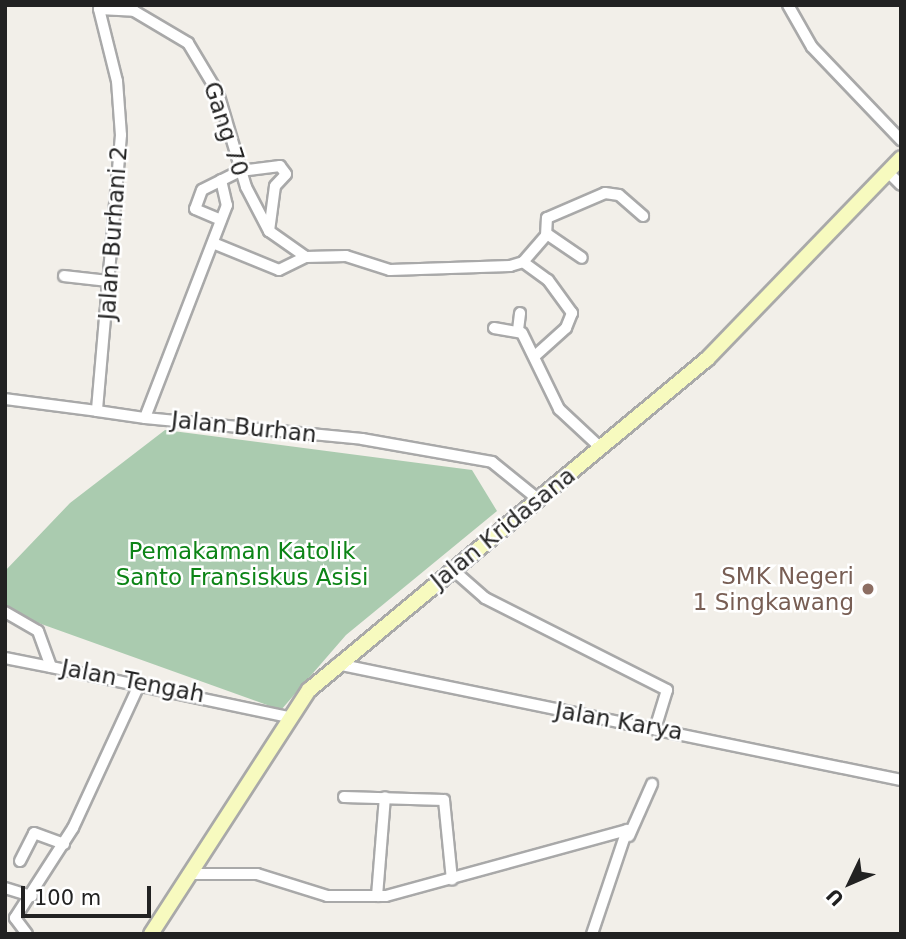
<!DOCTYPE html>
<html>
<head>
<meta charset="utf-8">
<style>
  body { margin:0 }
  #map { position:relative; width:906px; height:939px; overflow:hidden; background:#f2efe9; font-family:"DejaVu Sans",sans-serif }
  div>[style] { position:absolute }
  .cemetery>* { inset:0; background:#aacbaf }
  .roads { filter:drop-shadow(2px 0 #a9a9a9) drop-shadow(-2px 0 #a9a9a9) drop-shadow(0 2px #a9a9a9) drop-shadow(0 -2px #a9a9a9) }
  .street>* { height:10px; margin:-5px; padding:0 5px; transform-origin:5px; border-radius:5px; background:#fff }
  .secondary>* { height:14px; margin:-7px; padding:0 7px; transform-origin:7px; border-radius:7px; background:#f7fabf }
  .dots>* { width:19px; height:19px; translate:-50% -50%; box-sizing:border-box; border:4px solid #fff; border-radius:50% }
  span { translate:-50% -50%; white-space:nowrap; text-align:center; line-height:1.15; -webkit-text-stroke:5px #fff; paint-order:stroke }
  .street-label { font-size:23px; color:#222 }
  .park-label { font-size:23px; color:#0c8416 }
  .education-label { font-size:23px; color:#785e54 }
  .right { translate:-100% -50%; text-align:right }
  .frame { position:absolute; inset:0; border:7px solid #222; pointer-events:none }
  .north { position:absolute; left:815px; top:848px; width:70px; height:70px; -webkit-text-stroke:5px #fff; paint-order:stroke; rotate:226deg; font-size:19px; font-weight:700; line-height:28px; text-align:center; color:#222 }
  .north::after { content:''; display:block; margin:auto; width:24px; height:32px; background:#222; clip-path:polygon(50% 0,100% 100%,50% 72%,0 100%) }
  .scale { position:absolute; left:21px; top:886px; width:130px; height:32px; box-sizing:border-box; border:4px solid #222; border-top:0; padding-left:9px; font-size:21px; line-height:24px; white-space:nowrap; color:#222; -webkit-text-stroke:5px #fff; paint-order:stroke }
</style>
</head>
<body>
<div id="map">
  <div class="cemetery">
    <div style="clip-path:polygon(165px 430px,472px 470px,497px 511px,346px 635px,281px 710px,5px 611px,5px 571px,70px 503px)"></div>
  </div>
  <div class="roads">
    <div class="street">
      <div style="left:788px;top:5px;width:48px;rotate:60.3deg"></div>
      <div style="left:812px;top:47px;width:129px;rotate:46.3deg"></div>
      <div style="left:99px;top:9px;width:74px;rotate:76deg"></div>
      <div style="left:117px;top:81px;width:54px;rotate:85.8deg"></div>
      <div style="left:121px;top:135px;width:277px;rotate:95deg"></div>
      <div style="left:97px;top:411px;width:49px;rotate:8.3deg"></div>
      <div style="left:99px;top:9px;width:35px;rotate:3deg"></div>
      <div style="left:134px;top:11px;width:63px;rotate:30.7deg"></div>
      <div style="left:188px;top:43px;width:58px;rotate:59deg"></div>
      <div style="left:218px;top:93px;width:98px;rotate:73.4deg"></div>
      <div style="left:246px;top:187px;width:50px;rotate:62.4deg"></div>
      <div style="left:888px;top:172px;width:18px;rotate:45deg"></div>
      <div style="left:221px;top:180px;width:26px;rotate:77deg"></div>
      <div style="left:227px;top:205px;width:228px;rotate:111.1deg"></div>
      <div style="left:145px;top:418px;width:218px;rotate:5.5deg"></div>
      <div style="left:362px;top:439px;width:132px;rotate:10deg"></div>
      <div style="left:492px;top:462px;width:60px;rotate:39deg"></div>
      <div style="left:547px;top:234px;width:42px;rotate:34.4deg"></div>
      <div style="left:213px;top:243px;width:71px;rotate:22.2deg"></div>
      <div style="left:279px;top:270px;width:30px;rotate:-26deg"></div>
      <div style="left:306px;top:257px;width:45px;rotate:-144.9deg"></div>
      <div style="left:269px;top:231px;width:45px;rotate:-82.4deg"></div>
      <div style="left:275px;top:186px;width:16px;rotate:-47deg"></div>
      <div style="left:286px;top:174px;width:10px;rotate:-127deg"></div>
      <div style="left:280px;top:166px;width:40px;rotate:172.9deg"></div>
      <div style="left:240px;top:171px;width:42px;rotate:153.4deg"></div>
      <div style="left:202px;top:190px;width:20px;rotate:110deg"></div>
      <div style="left:195px;top:209px;width:28px;rotate:23deg"></div>
      <div style="left:306px;top:257px;width:40px;rotate:-1.4deg"></div>
      <div style="left:346px;top:256px;width:46px;rotate:17.7deg"></div>
      <div style="left:390px;top:270px;width:120px;rotate:-1.9deg"></div>
      <div style="left:510px;top:266px;width:14px;rotate:-17deg"></div>
      <div style="left:523px;top:262px;width:35px;rotate:-49deg"></div>
      <div style="left:546px;top:236px;width:18px;rotate:-87deg"></div>
      <div style="left:547px;top:218px;width:63px;rotate:-23.3deg"></div>
      <div style="left:605px;top:193px;width:14px;rotate:8deg"></div>
      <div style="left:619px;top:195px;width:32px;rotate:41deg"></div>
      <div style="left:523px;top:262px;width:31px;rotate:36deg"></div>
      <div style="left:548px;top:280px;width:41px;rotate:54deg"></div>
      <div style="left:572px;top:313px;width:16px;rotate:112deg"></div>
      <div style="left:566px;top:328px;width:40px;rotate:138deg"></div>
      <div style="left:64px;top:276px;width:44px;rotate:6.5deg"></div>
      <div style="left:494px;top:328px;width:28px;rotate:10deg"></div>
      <div style="left:522px;top:333px;width:85px;rotate:64deg"></div>
      <div style="left:559px;top:409px;width:57px;rotate:42.9deg"></div>
      <div style="left:518px;top:330px;width:17px;rotate:-83deg"></div>
      <div style="left:5px;top:399px;width:93px;rotate:7.4deg"></div>
      <div style="left:452px;top:569px;width:44px;rotate:41.3deg"></div>
      <div style="left:485px;top:598px;width:204px;rotate:26.8deg"></div>
      <div style="left:667px;top:690px;width:41px;rotate:107.1deg"></div>
      <div style="left:5px;top:612px;width:38px;rotate:30deg"></div>
      <div style="left:38px;top:631px;width:38px;rotate:70deg"></div>
      <div style="left:51px;top:667px;width:242px;rotate:11.9deg"></div>
      <div style="left:5px;top:658px;width:47px;rotate:11.1deg"></div>
      <div style="left:337px;top:664px;width:576px;rotate:11.62deg"></div>
      <div style="left:344px;top:797px;width:100px;rotate:1.7deg"></div>
      <div style="left:444px;top:800px;width:80px;rotate:84.3deg"></div>
      <div style="left:629px;top:836px;width:57px;rotate:-66.1deg"></div>
      <div style="left:20px;top:861px;width:31px;rotate:-63deg"></div>
      <div style="left:34px;top:833px;width:32px;rotate:20deg"></div>
      <div style="left:188px;top:874px;width:69px"></div>
      <div style="left:257px;top:874px;width:73px;rotate:17.4deg"></div>
      <div style="left:327px;top:896px;width:59px"></div>
      <div style="left:386px;top:896px;width:250px;rotate:-15.3deg"></div>
      <div style="left:627px;top:830px;width:110px;rotate:108.6deg"></div>
      <div style="left:5px;top:888px;width:28px;rotate:17deg"></div>
      <div style="left:377px;top:896px;width:99px;rotate:-85.4deg"></div>
      <div style="left:27px;top:934px;width:20px;rotate:-127deg"></div>
      <div style="left:15px;top:918px;width:107px;rotate:-57.2deg"></div>
      <div style="left:73px;top:828px;width:160px;rotate:-65.2deg"></div>
    </div>
    <div class="secondary">
      <div style="left:151px;top:934px;width:291px;rotate:-57.1deg"></div>
      <div style="left:309px;top:690px;width:518px;rotate:-39.75deg"></div>
      <div style="left:707px;top:359px;width:279px;rotate:-46deg"></div>
    </div>
  </div>
  <div class="dots">
    <div style="left:868px;top:589px;background:#8d6e63"></div>
  </div>
  <div class="street-label">
    <span style="left:226px;top:129px;rotate:72deg">Gang 70</span>
    <span style="left:113px;top:233px;rotate:-86deg">Jalan Burhani 2</span>
    <span style="left:244px;top:427px;rotate:6deg">Jalan Burhan</span>
    <span style="left:503px;top:528px;rotate:-39deg">Jalan Kridasana</span>
    <span style="left:133px;top:681px;rotate:11deg">Jalan Tengah</span>
    <span style="left:619px;top:721px;rotate:10deg">Jalan Karya</span>
  </div>
  <div class="park-label">
    <span style="left:242px;top:564px">Pemakaman Katolik<br>Santo Fransiskus Asisi</span>
  </div>
  <div class="education-label">
    <span class="right" style="left:854px;top:589px">SMK Negeri<br>1 Singkawang</span>
  </div>
  <div class="frame"></div>
  <div class="north">U</div>
  <div class="scale">100 m</div>
</div>
</body>
</html>
